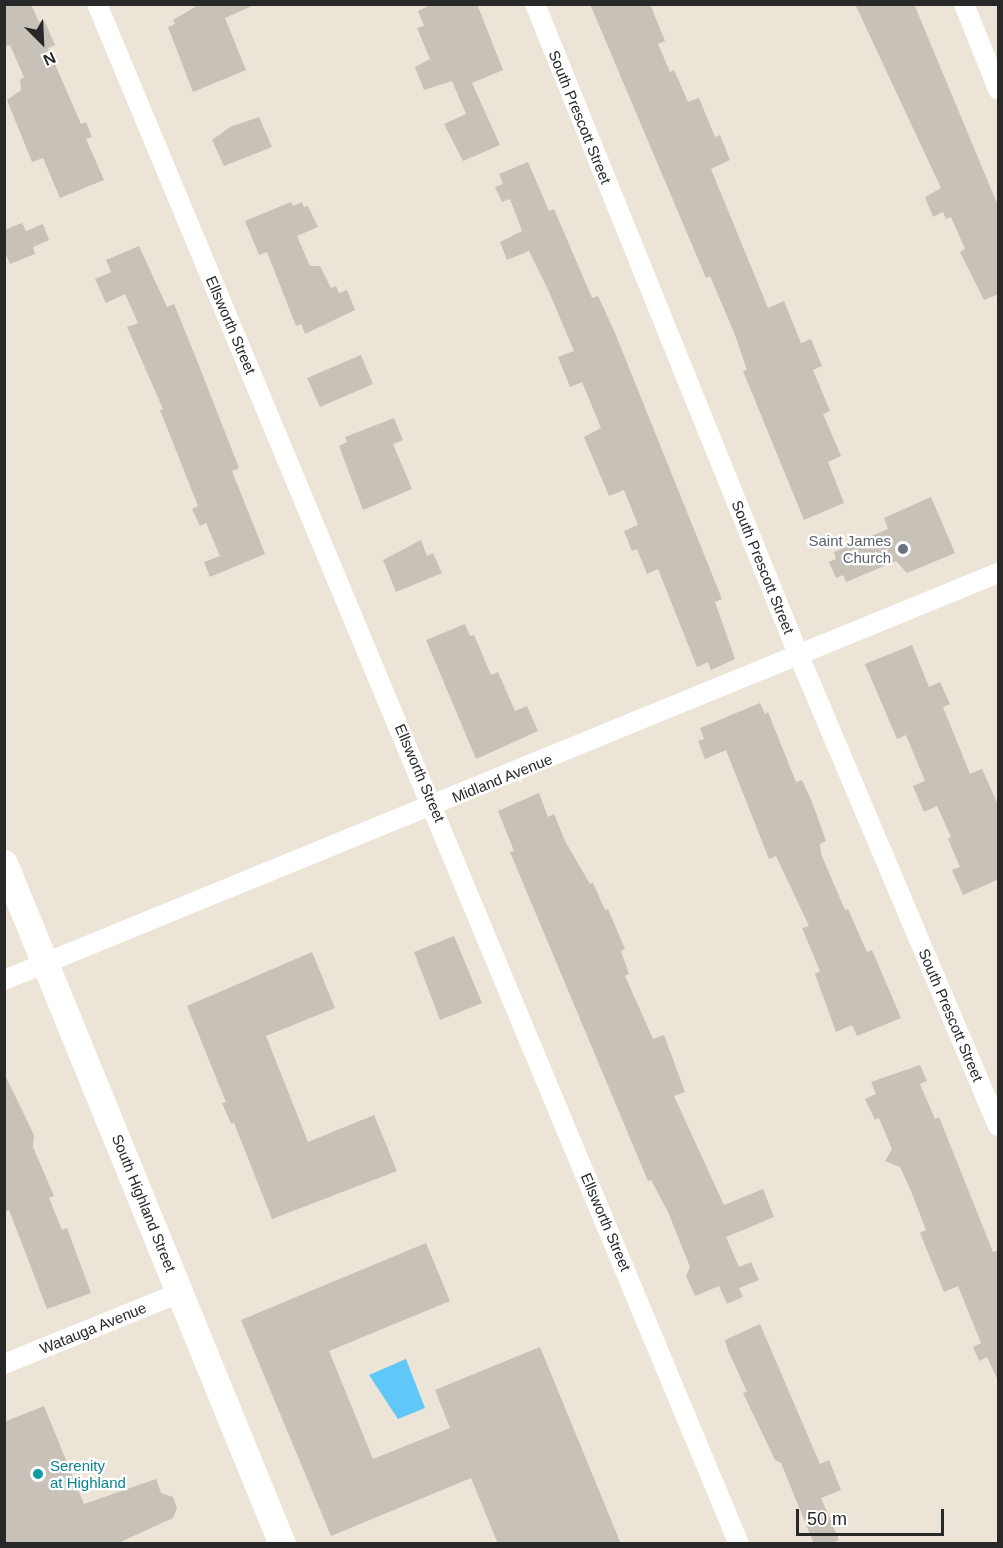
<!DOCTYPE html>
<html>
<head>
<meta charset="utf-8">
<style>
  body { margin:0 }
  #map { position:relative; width:1003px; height:1548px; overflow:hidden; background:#ece4d7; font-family:Arial,sans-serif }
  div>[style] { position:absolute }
  .water>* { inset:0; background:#5fc8f9 }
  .building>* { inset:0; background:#c7c1b7 }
  .minor>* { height:20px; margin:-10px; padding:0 10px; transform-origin:10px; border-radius:10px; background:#fff }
  .secondary>* { height:27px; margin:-13.5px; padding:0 13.5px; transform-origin:13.5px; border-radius:13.5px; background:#fff }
  .dots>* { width:16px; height:16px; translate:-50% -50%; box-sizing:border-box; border:3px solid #fff; border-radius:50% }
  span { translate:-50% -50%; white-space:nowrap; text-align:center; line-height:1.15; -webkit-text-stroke:4.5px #fff; paint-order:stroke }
  .street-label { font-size:15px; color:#282828 }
  .worship-label { font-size:15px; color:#5b616d }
  .right { translate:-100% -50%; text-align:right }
  .culture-label { font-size:15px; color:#0d838f }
  .left { translate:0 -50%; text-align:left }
  .frame { position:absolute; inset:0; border:6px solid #282828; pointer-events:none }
  .north { position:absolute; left:12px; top:12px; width:60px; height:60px; -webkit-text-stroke:4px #fff; paint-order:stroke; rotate:156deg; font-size:16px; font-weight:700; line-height:24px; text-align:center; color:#282828 }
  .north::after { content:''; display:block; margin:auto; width:21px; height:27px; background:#282828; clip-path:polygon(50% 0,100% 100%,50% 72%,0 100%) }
  .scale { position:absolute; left:796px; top:1509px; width:148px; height:27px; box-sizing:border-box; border:3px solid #282828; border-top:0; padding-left:8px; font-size:18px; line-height:21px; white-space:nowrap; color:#282828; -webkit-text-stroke:4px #fff; paint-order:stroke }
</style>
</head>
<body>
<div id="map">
  <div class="water">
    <div style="clip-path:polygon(406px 1359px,425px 1408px,398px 1419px,369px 1375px)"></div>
  </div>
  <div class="building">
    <div style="clip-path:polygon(4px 4px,31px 4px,39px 22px,44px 20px,55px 45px,48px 48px,51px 55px,81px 124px,86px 122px,92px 137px,86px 139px,104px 180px,60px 198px,43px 158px,32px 162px,7px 100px,21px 90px,20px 80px,24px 77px,10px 45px,4px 47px)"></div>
    <div style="clip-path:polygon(200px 4px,256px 4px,225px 18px,246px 70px,193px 92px,168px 27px,175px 24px,173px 20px)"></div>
    <div style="clip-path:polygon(432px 4px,477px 4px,503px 70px,472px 83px,500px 145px,463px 161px,444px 124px,466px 114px,452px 81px,424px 90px,415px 67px,430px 59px,417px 28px,424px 26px,418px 11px)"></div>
    <div style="clip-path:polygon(590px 4px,650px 4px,665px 41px,658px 44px,670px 72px,674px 70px,688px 102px,699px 98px,715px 137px,720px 135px,730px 160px,711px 169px,768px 308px,784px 301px,801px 343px,811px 339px,822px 366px,813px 370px,830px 411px,823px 414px,841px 456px,828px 462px,844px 503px,804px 520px,743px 371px,747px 370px,735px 335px,710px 276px,706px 278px)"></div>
    <div style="clip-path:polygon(855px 4px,914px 4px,999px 208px,999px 294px,984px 300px,960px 252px,965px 249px,951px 217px,946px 219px,943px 212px,933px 217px,925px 197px,941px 188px)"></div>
    <div style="clip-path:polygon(259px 117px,272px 147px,224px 166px,212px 140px,230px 127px)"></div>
    <div style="clip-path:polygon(528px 162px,549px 211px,554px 209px,592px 298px,598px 296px,615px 333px,722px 599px,715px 602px,735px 659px,711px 670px,708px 662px,697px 667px,658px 569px,647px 574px,637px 549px,632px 551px,624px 531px,638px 525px,624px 490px,609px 496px,584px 437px,601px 428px,582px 382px,570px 387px,558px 357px,574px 351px,549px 292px,529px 251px,507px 260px,500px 242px,522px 231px,510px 199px,502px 202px,495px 187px,503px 184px,499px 174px)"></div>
    <div style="clip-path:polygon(291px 202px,293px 206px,302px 202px,304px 207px,308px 206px,318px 227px,297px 236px,310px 266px,320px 266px,331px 288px,336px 286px,339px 293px,347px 290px,355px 310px,305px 334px,301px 324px,296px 326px,267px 252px,259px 255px,245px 221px)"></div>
    <div style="clip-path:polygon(22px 223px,26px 231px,43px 224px,49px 240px,33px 247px,35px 254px,10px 264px,4px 250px,4px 230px)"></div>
    <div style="clip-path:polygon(139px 246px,167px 307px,174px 304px,196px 358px,239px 468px,232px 471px,265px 554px,210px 577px,204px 562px,220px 556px,206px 523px,200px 526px,192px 509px,198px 506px,160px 410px,163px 409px,127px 327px,138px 323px,125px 294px,106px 303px,95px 279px,111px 272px,106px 260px)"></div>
    <div style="clip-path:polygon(361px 355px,373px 384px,320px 407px,307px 378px)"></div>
    <div style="clip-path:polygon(394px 418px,403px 440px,393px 444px,412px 489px,363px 510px,339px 446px,347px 442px,345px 437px)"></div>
    <div style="clip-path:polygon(931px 497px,955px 553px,907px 573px,896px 561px,846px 582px,843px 575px,836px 578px,829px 562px,836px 559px,834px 552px,888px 529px,884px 518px)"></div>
    <div style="clip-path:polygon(421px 540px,427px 556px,433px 553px,442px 573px,396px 592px,383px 560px)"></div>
    <div style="clip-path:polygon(465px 624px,470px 636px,474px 635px,491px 675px,498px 672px,515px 711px,527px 706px,538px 731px,476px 759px,426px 640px)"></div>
    <div style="clip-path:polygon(912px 645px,929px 687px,940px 682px,950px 704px,943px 707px,970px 774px,982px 769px,999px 807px,999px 879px,963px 895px,952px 870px,960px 867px,948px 839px,951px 837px,937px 806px,924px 812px,913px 786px,925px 781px,906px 735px,897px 739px,865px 664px)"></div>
    <div style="clip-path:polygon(760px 703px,765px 714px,768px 712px,796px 782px,802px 780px,812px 802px,826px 841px,820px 844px,821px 854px,845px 910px,848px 909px,867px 952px,872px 950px,901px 1018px,857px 1036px,852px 1025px,836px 1032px,815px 974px,820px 971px,802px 928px,809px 926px,776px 856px,769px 859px,726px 750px,705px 759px,698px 741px,704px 739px,700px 728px)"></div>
    <div style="clip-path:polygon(539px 793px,548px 817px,554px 814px,565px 841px,590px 884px,593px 883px,605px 910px,608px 909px,625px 949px,621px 951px,629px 974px,625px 976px,653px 1039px,664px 1035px,685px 1092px,674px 1096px,724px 1205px,763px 1189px,774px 1217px,726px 1237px,739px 1267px,751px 1262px,759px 1280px,739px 1288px,743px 1297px,727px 1304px,719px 1286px,695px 1296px,686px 1276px,690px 1267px,668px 1212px,651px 1180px,648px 1181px,510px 852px,514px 851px,498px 811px)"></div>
    <div style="clip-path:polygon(454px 936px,482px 1003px,440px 1020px,414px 952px)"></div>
    <div style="clip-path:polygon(312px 952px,335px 1008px,266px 1036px,308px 1142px,374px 1115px,397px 1171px,272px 1219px,234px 1123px,231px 1124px,222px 1103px,226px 1102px,187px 1006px)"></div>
    <div style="clip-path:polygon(920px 1065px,927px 1081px,920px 1084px,935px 1119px,939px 1117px,993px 1252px,999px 1250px,999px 1383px,987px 1357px,979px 1361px,973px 1347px,981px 1343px,958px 1286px,944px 1292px,920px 1233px,926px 1230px,911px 1191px,900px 1167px,885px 1161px,892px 1149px,879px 1118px,875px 1120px,865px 1099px,876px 1094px,871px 1082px)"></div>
    <div style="clip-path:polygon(4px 1073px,34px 1135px,33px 1147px,54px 1196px,49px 1198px,62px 1230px,67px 1228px,91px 1293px,47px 1309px,9px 1210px,4px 1212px)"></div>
    <div style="clip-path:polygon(426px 1243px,450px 1301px,329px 1351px,373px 1459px,450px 1428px,435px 1390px,540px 1347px,621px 1544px,498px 1544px,471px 1478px,331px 1536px,241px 1320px)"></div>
    <div style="clip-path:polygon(760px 1324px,820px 1464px,829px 1460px,841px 1490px,821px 1498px,839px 1540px,830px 1544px,814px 1544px,781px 1463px,775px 1460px,743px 1393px,747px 1392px,727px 1348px,725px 1340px)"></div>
    <div style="clip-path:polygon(44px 1406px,84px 1504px,156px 1479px,161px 1493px,173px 1497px,177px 1508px,173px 1518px,116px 1544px,4px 1544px,4px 1422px)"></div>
  </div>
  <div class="minor">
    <div style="left:97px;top:4px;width:1668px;rotate:67.37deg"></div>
    <div style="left:535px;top:4px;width:703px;rotate:67.96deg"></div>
    <div style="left:799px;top:656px;width:510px;rotate:67.05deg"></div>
    <div style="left:964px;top:4px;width:92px;rotate:68.2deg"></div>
    <div style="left:4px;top:980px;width:1074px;rotate:-22.27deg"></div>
    <div style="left:4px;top:1364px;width:191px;rotate:-22.1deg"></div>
  </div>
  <div class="secondary">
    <div style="left:4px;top:863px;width:736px;rotate:67.79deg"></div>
  </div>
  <div class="dots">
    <div style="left:903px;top:549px;background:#6b7280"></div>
    <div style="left:38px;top:1474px;background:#0f9aa8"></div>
  </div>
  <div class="street-label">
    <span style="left:580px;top:117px;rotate:68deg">South Prescott Street</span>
    <span style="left:231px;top:325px;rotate:67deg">Ellsworth Street</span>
    <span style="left:763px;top:567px;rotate:68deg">South Prescott Street</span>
    <span style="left:420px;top:773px;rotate:67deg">Ellsworth Street</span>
    <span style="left:502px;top:778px;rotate:-22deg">Midland Avenue</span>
    <span style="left:951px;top:1015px;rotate:67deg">South Prescott Street</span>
    <span style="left:144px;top:1203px;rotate:68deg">South Highland Street</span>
    <span style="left:606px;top:1222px;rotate:67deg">Ellsworth Street</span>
    <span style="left:93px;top:1328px;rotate:-22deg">Watauga Avenue</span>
  </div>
  <div class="worship-label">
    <span class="right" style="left:891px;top:549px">Saint James<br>Church</span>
  </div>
  <div class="culture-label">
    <span class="left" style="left:50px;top:1474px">Serenity<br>at Highland</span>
  </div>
  <div class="frame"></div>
  <div class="north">N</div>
  <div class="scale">50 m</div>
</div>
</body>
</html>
